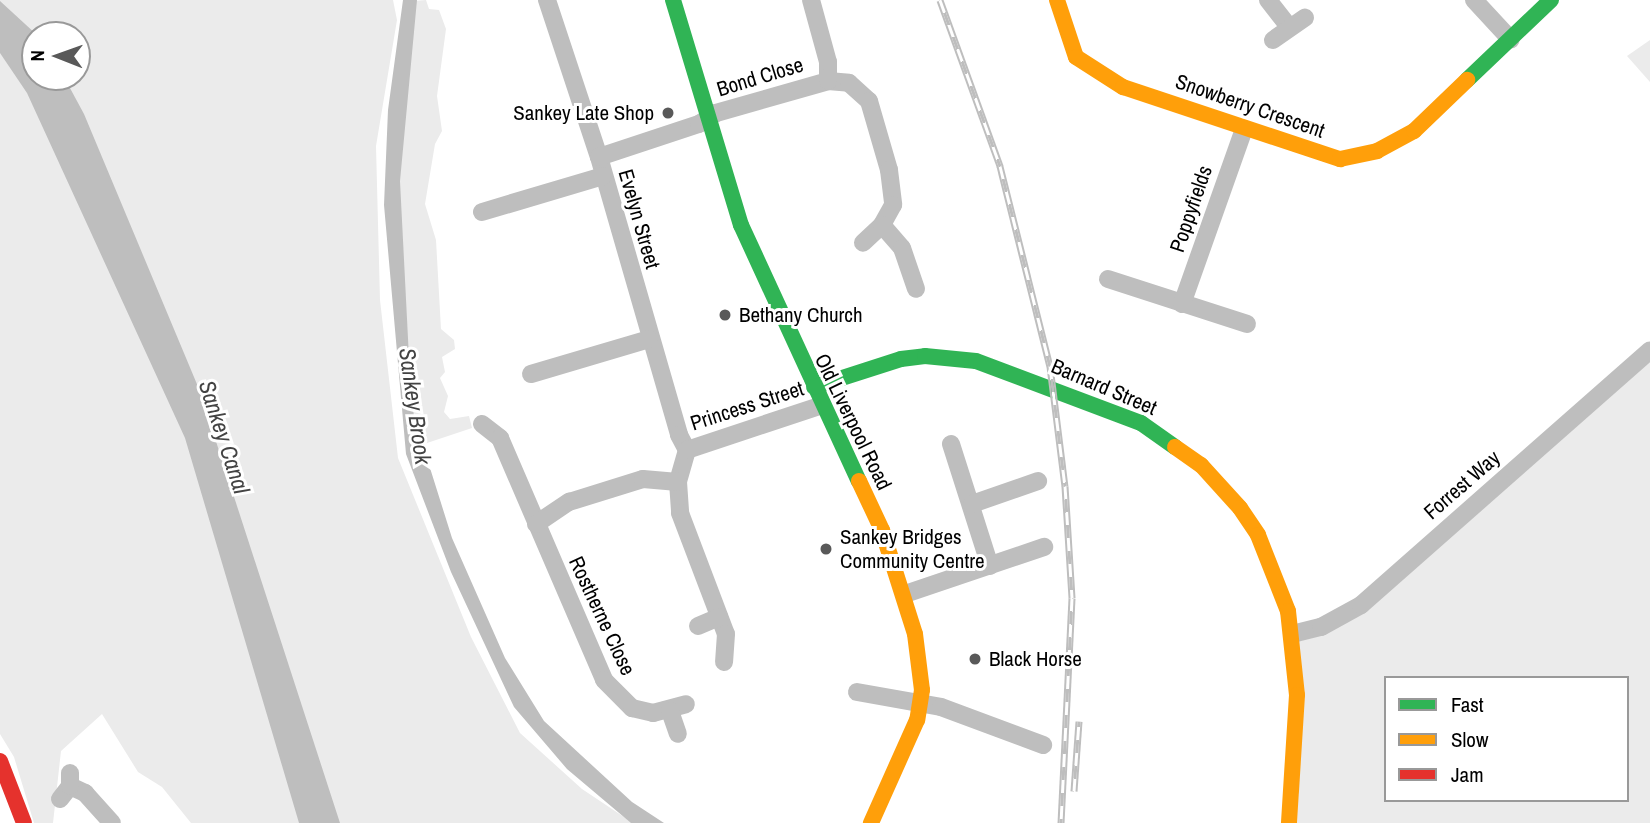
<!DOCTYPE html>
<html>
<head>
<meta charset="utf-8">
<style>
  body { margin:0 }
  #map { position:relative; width:1650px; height:823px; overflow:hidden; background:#fff; font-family:"Archivo Narrow",sans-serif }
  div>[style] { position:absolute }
  .green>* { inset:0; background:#ebebeb }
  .water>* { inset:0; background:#bebebe }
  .street>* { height:18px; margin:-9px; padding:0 9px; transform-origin:9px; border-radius:9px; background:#bebebe }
  .fast>* { height:16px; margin:-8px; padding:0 8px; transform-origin:8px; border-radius:8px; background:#30b455 }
  .slow>* { height:16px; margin:-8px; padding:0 8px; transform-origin:8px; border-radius:8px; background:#ff9f0a }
  .jam>* { height:16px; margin:-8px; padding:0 8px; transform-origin:8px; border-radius:8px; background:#e5322d }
  .rail>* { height:7px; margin-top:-3.5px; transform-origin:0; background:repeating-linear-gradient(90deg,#fff 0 13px,#bebebe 0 26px); box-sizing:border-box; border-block:2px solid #bebebe }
  .dots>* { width:19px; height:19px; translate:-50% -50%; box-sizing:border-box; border:4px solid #fff; border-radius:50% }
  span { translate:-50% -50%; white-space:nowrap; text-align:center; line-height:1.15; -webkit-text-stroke:6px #fff; paint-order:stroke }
  .street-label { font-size:21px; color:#000 }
  .poi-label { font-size:21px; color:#000 }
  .right { translate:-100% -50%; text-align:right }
  .left { translate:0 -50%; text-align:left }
  .water-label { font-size:23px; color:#434343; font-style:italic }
  .legend { position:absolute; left:1384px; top:676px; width:245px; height:126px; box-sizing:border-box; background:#fff; border:2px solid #999; margin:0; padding:9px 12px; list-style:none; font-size:21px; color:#000 }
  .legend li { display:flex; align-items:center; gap:14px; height:35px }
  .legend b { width:35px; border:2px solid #999 }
  .north { position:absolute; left:21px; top:21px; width:70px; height:70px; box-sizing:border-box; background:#fff; border:2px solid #999; border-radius:50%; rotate:271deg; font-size:19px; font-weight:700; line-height:28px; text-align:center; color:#000 }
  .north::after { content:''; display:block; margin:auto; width:24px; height:32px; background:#595959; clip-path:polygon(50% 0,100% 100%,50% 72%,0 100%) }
</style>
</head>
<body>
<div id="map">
  <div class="green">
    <div style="clip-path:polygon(evenodd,0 0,393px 0,397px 20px,376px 146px,380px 300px,398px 458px,471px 637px,520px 733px,582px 789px,633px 823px,191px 823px,162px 787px,138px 772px,102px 714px,61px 751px,53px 823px,34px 823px,14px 757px,0 734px,0 0,35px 35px,77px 35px,77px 77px,35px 77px,35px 35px)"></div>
    <div style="clip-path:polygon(426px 0,429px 9px,439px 10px,446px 29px,437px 96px,442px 131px,435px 144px,425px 204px,436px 240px,441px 329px,454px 340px,455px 349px,442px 357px,445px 372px,440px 378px,448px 396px,444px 412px,450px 419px,469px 416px,472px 428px,421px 445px,403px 362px,410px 356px,402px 338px,396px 214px,414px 1px)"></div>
    <div style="clip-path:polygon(1650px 40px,1650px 82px,1627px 56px)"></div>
    <div style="clip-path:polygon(evenodd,1650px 350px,1650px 823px,1289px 823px,1292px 634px,1335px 621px,1650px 350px,1386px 678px,1627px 678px,1627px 800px,1386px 800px,1386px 678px)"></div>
  </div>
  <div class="water">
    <div style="clip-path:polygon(403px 0,417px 0,400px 181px,409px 358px,414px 417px,452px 538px,505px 658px,544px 721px,632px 802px,664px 823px,631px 823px,567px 769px,514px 707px,451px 572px,406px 454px,384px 205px,388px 110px)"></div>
    <div style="clip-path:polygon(0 1px,37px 35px,35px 77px,64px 77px,84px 114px,199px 389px,340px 823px,299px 823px,185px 438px,27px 93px,0 53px)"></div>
  </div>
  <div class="street">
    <div style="left:547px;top:0;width:165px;rotate:71.7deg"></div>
    <div style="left:599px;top:157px;width:289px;rotate:73.9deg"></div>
    <div style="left:679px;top:435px;width:17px;rotate:62deg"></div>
    <div style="left:1268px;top:0;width:34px;rotate:52deg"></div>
    <div style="left:1474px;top:0;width:54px;rotate:47.2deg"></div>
    <div style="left:1273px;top:40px;width:39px;rotate:-35deg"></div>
    <div style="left:828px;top:81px;width:21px;rotate:5deg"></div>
    <div style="left:849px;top:83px;width:27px;rotate:42deg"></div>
    <div style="left:869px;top:101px;width:72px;rotate:73.8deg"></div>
    <div style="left:889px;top:170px;width:35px;rotate:83deg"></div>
    <div style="left:893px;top:205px;width:23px;rotate:119deg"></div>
    <div style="left:882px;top:225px;width:26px;rotate:137deg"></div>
    <div style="left:599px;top:157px;width:105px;rotate:-18.3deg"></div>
    <div style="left:699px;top:124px;width:20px;rotate:-33deg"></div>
    <div style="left:716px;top:113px;width:116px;rotate:-15.9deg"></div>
    <div style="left:828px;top:81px;width:19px;rotate:-90deg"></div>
    <div style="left:828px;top:62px;width:64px;rotate:-105.3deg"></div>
    <div style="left:482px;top:212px;width:126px;rotate:-16.6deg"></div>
    <div style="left:882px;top:225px;width:30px;rotate:49deg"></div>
    <div style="left:902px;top:248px;width:43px;rotate:71.1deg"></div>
    <div style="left:1108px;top:279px;width:146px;rotate:17.9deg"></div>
    <div style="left:1182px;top:304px;width:186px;rotate:-70.5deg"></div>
    <div style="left:531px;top:374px;width:123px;rotate:-16.5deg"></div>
    <div style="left:482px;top:424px;width:23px;rotate:38deg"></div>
    <div style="left:500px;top:438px;width:263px;rotate:66.7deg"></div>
    <div style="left:604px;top:680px;width:40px;rotate:45deg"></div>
    <div style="left:632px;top:708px;width:22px;rotate:13deg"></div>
    <div style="left:653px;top:713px;width:34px;rotate:-15deg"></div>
    <div style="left:951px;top:444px;width:128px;rotate:72.3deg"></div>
    <div style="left:687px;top:450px;width:33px;rotate:106deg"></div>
    <div style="left:678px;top:482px;width:31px;rotate:86deg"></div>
    <div style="left:680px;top:513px;width:129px;rotate:69.2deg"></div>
    <div style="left:726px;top:634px;width:28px;rotate:94deg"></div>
    <div style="left:687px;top:450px;width:142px;rotate:-18.4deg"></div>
    <div style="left:972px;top:504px;width:70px;rotate:-19.2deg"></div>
    <div style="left:536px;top:524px;width:40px;rotate:-34deg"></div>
    <div style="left:569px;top:502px;width:77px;rotate:-17.3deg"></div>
    <div style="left:643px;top:479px;width:35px;rotate:5deg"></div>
    <div style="left:905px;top:594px;width:147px;rotate:-18.7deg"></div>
    <div style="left:698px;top:626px;width:23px;rotate:-23deg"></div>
    <div style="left:1292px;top:634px;width:30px;rotate:-14deg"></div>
    <div style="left:1321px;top:627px;width:46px;rotate:-28.8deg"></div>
    <div style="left:1361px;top:605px;width:385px;rotate:-41.4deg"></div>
    <div style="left:857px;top:692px;width:85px;rotate:10.1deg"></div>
    <div style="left:941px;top:707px;width:109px;rotate:20.4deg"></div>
    <div style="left:670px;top:711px;width:24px;rotate:71deg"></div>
    <div style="left:70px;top:786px;width:17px;rotate:25deg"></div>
    <div style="left:85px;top:793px;width:40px;rotate:48deg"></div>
    <div style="left:60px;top:799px;width:16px;rotate:-52deg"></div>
    <div style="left:70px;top:786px;width:13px;rotate:-90deg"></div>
  </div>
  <div class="fast">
    <div style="left:673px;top:0;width:235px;rotate:73.2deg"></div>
    <div style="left:741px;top:225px;width:282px;rotate:65.3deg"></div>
    <div style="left:1467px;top:80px;width:116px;rotate:-43.6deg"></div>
    <div style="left:814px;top:387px;width:91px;rotate:-17.8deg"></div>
    <div style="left:901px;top:359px;width:24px;rotate:-7deg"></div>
    <div style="left:925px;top:356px;width:51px;rotate:5.6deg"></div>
    <div style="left:976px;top:361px;width:176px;rotate:20.6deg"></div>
    <div style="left:1141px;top:423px;width:42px;rotate:35.2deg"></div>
  </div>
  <div class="slow">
    <div style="left:1057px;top:0;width:60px;rotate:71.6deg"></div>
    <div style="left:1076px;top:57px;width:56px;rotate:32.6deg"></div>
    <div style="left:1123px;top:87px;width:229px;rotate:18.4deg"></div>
    <div style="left:1340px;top:159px;width:38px;rotate:-12deg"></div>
    <div style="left:1377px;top:151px;width:42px;rotate:-28.4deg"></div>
    <div style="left:1414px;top:131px;width:74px;rotate:-43.9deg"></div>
    <div style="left:1175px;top:447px;width:32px;rotate:35deg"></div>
    <div style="left:1201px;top:465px;width:58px;rotate:47.8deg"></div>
    <div style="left:1240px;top:508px;width:32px;rotate:56deg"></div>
    <div style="left:1258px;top:535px;width:82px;rotate:68.5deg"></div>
    <div style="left:1288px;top:611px;width:84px;rotate:83.9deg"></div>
    <div style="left:1297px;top:695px;width:128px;rotate:93.6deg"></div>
    <div style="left:859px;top:481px;width:54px;rotate:64.9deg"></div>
    <div style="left:882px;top:530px;width:109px;rotate:72.4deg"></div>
    <div style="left:915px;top:634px;width:56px;rotate:82.9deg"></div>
    <div style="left:922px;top:690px;width:30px;rotate:99deg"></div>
    <div style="left:917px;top:720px;width:113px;rotate:114.1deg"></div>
  </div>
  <div class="jam">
    <div style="left:0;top:761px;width:66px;rotate:68.8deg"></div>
  </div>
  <div class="rail">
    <div style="left:940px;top:0;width:177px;rotate:70.1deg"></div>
    <div style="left:1000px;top:166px;width:206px;rotate:76deg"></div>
    <div style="left:1050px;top:366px;width:121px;rotate:82.9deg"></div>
    <div style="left:1065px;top:486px;width:112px;rotate:86.4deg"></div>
    <div style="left:1072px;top:598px;width:225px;rotate:92.8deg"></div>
    <div style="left:1074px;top:791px;width:70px;rotate:-85.9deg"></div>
  </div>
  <div class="dots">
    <div style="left:668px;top:113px;background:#595959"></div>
    <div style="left:725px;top:315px;background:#595959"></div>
    <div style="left:826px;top:549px;background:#595959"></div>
    <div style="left:975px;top:659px;background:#595959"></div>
  </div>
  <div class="street-label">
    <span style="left:760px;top:77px;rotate:-17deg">Bond Close</span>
    <span style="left:1250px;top:106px;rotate:19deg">Snowberry Crescent</span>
    <span style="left:1191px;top:209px;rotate:-71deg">Poppyfields</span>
    <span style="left:639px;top:219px;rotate:74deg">Evelyn Street</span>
    <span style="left:1104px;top:387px;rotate:23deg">Barnard Street</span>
    <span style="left:747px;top:406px;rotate:-18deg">Princess Street</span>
    <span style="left:853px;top:422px;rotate:64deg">Old Liverpool Road</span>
    <span style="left:1462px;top:485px;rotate:-41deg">Forrest Way</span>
    <span style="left:602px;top:616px;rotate:65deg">Rostherne Close</span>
  </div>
  <div class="poi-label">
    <span class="right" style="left:654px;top:113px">Sankey Late Shop</span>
    <span class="left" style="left:739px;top:315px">Bethany Church</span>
    <span class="left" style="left:840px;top:549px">Sankey Bridges<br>Community Centre</span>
    <span class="left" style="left:989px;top:659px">Black Horse</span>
  </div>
  <div class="water-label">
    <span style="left:415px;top:406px;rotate:82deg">Sankey Brook</span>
    <span style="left:224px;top:437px;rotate:72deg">Sankey Canal</span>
  </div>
  <ul class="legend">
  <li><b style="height:9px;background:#30b455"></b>Fast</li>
  <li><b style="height:9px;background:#ff9f0a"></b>Slow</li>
  <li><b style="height:9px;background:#e5322d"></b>Jam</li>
  </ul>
  <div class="north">N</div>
</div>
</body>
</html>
